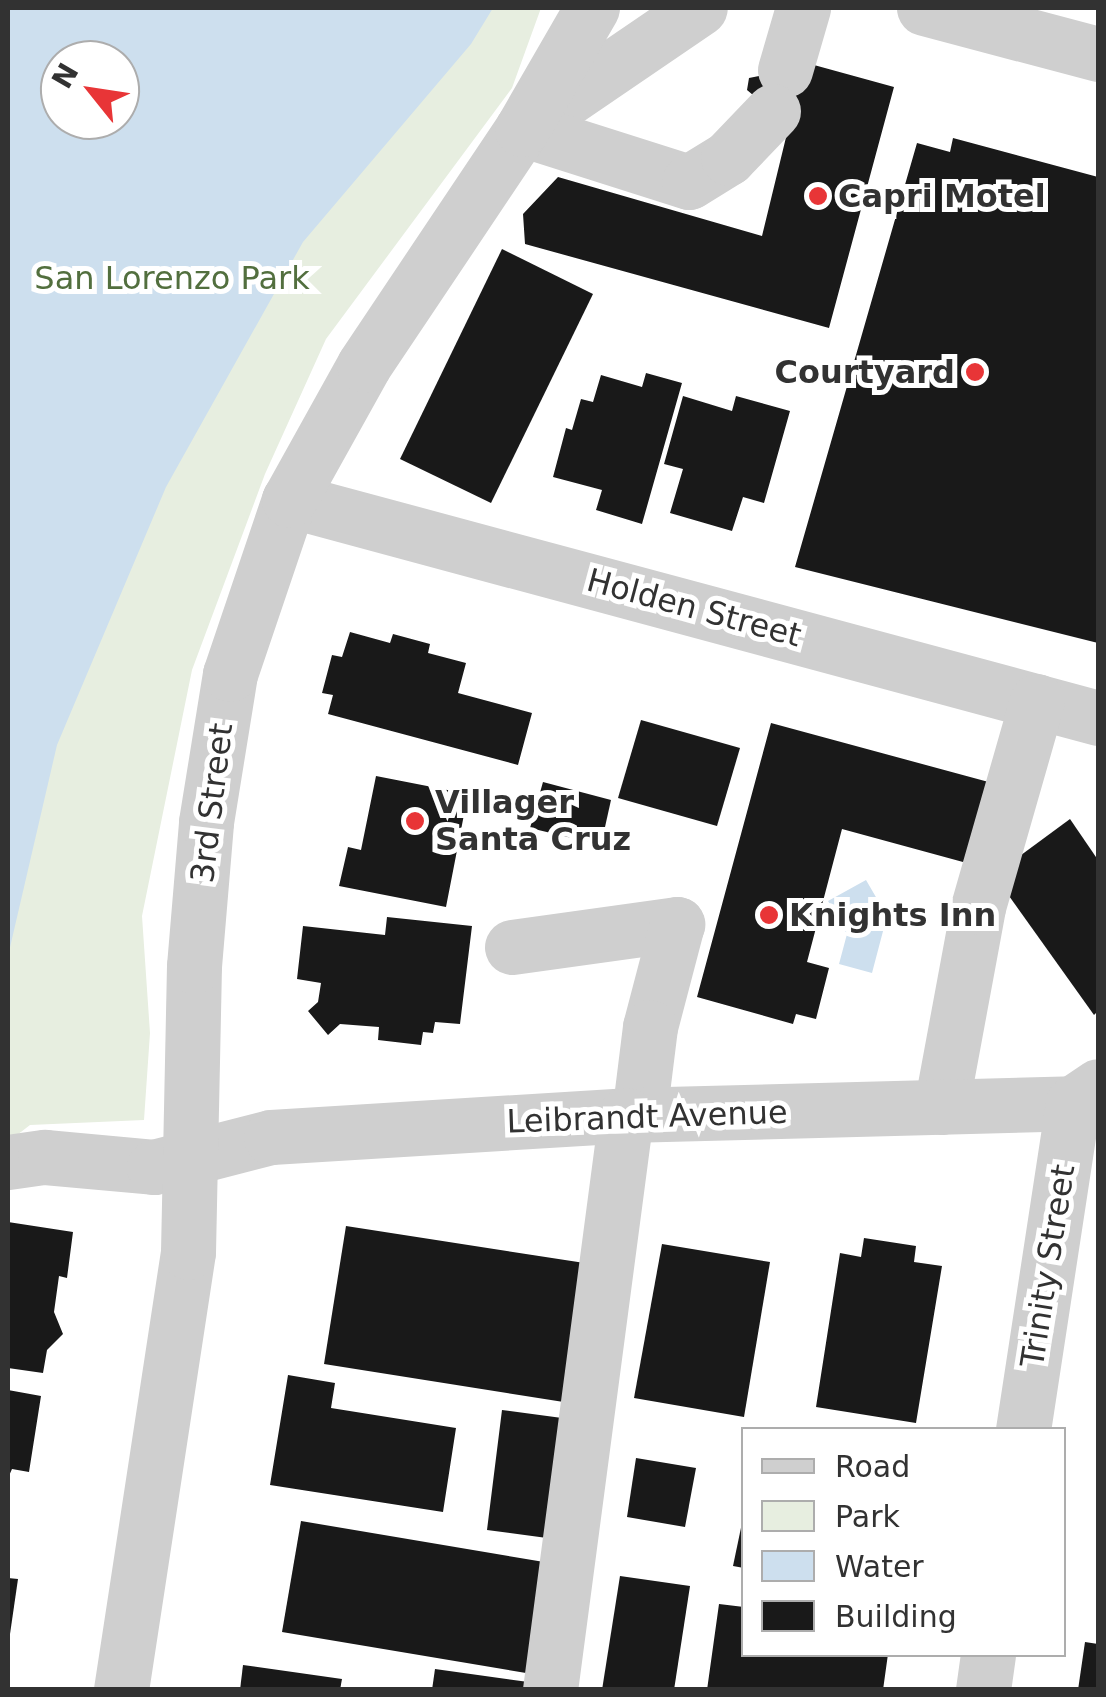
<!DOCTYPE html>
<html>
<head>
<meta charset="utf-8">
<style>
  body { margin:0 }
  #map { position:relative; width:1106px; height:1697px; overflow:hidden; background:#fff; font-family:"DejaVu Sans",sans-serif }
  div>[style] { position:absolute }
  .green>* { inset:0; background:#e7eee0 }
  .water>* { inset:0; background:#cddfee }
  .building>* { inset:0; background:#191919 }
  .minor>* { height:55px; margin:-27.5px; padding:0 27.5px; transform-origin:27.5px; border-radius:27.5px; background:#cfcfcf }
  .dots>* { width:28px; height:28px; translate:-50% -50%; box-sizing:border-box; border:5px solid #fff; border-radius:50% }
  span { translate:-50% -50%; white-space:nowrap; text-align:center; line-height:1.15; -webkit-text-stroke:10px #fff; paint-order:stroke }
  .poi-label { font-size:32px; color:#323232; font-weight:700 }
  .left { translate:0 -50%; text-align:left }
  .right { translate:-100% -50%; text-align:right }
  .park-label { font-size:32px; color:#526f3e }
  .street-label { font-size:32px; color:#323232 }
  .frame { position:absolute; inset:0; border:10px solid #323232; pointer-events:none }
  .legend { position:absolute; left:741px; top:1427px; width:325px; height:230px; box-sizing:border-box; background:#fff; border:2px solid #adadad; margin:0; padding:12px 18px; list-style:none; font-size:30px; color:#323232 }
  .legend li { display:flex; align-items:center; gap:20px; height:50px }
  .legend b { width:50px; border:2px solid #adadad }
  .north { position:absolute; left:40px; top:40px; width:100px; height:100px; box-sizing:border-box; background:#fff; border:2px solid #adadad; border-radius:50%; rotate:300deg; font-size:28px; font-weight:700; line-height:40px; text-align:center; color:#323232 }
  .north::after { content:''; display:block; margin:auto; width:35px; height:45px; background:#e83537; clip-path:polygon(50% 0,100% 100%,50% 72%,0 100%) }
</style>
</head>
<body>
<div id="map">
  <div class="green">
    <div style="clip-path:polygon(evenodd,8px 8px,541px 8px,512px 88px,326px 339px,265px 474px,192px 670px,142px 916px,150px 1033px,144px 1120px,30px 1125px,8px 1142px,8px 8px,60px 60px,120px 60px,120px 120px,60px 120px,60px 60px)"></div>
  </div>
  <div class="water">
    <div style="clip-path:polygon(evenodd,8px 8px,493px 8px,471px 44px,303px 242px,166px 487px,57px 745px,8px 956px,8px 8px,60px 60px,120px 60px,120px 120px,60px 120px,60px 60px)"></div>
    <div style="clip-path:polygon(866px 880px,887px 916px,872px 973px,839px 964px,847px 934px,828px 901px)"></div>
  </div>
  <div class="building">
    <div style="clip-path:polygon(814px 65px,894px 87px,829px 328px,525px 244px,523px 214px,558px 177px,762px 236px,789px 125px,747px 90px,749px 78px)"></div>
    <div style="clip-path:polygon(953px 138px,1098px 177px,1098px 643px,795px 567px,917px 143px,950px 152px)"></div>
    <div style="clip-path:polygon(502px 249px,593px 294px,491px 503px,400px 459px)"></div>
    <div style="clip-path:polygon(646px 373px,682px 383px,642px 524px,596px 510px,602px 490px,553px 477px,566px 428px,572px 430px,581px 399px,593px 402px,601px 375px,642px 387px)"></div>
    <div style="clip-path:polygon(683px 396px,732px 411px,736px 396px,790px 411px,764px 503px,743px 497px,732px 531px,670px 513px,683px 469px,664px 464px)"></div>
    <div style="clip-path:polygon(350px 632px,390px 643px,393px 634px,430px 644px,428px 653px,466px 663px,458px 693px,532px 713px,518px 765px,328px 714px,333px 695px,322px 693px,332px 655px,342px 657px)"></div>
    <div style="clip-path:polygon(641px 720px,740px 748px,717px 826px,618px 798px)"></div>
    <div style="clip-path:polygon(771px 723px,1007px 787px,985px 868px,842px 829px,807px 962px,829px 968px,816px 1019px,796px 1014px,793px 1024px,697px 997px)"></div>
    <div style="clip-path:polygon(376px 776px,468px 794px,446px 907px,339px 886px,348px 847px,361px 850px)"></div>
    <div style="clip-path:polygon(543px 782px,611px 800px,601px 845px,530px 828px)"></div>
    <div style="clip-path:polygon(1070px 819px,1098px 860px,1098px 1011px,1094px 1015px,994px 875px)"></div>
    <div style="clip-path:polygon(387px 917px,472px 926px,460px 1024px,435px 1022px,433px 1033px,423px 1032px,421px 1045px,378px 1040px,379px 1027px,340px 1024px,328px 1035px,308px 1011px,318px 1002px,321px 983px,297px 979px,303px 926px,385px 935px)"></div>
    <div style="clip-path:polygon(8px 1222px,73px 1232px,67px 1278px,59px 1276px,54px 1312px,63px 1334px,47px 1350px,43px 1373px,8px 1368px)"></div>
    <div style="clip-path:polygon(346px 1226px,591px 1264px,570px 1403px,324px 1364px)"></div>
    <div style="clip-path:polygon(864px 1238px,916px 1246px,914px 1262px,942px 1266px,916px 1423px,816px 1407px,840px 1253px,861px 1257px)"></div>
    <div style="clip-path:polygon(662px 1244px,770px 1262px,744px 1417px,634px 1398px)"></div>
    <div style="clip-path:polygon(288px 1375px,335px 1383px,331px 1408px,456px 1428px,443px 1512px,270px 1485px)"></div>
    <div style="clip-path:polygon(8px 1390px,41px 1396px,29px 1472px,12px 1469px,8px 1478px)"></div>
    <div style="clip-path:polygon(502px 1410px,562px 1418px,547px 1538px,487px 1530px)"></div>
    <div style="clip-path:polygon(636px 1458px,696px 1468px,685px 1527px,627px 1517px)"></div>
    <div style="clip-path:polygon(301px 1521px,544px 1562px,526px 1673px,282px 1632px)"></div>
    <div style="clip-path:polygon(742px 1523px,744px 1523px,744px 1568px,733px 1566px)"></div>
    <div style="clip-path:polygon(620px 1576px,690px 1586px,674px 1690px,602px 1690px)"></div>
    <div style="clip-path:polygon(8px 1578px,18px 1579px,10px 1634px,8px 1633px)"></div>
    <div style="clip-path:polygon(719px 1604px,744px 1607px,744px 1654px,888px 1654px,883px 1690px,707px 1690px)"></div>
    <div style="clip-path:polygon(1085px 1642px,1098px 1644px,1098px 1690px,1078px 1690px)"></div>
    <div style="clip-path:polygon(243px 1665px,342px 1679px,340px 1690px,240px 1690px)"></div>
    <div style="clip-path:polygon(435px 1669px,543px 1684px,542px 1690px,432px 1690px)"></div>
  </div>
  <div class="minor">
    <div style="left:924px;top:8px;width:180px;rotate:14.8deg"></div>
    <div style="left:785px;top:70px;width:65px;rotate:-73.8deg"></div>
    <div style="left:537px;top:119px;width:197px;rotate:-34.3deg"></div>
    <div style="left:522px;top:129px;width:175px;rotate:17.6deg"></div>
    <div style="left:689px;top:182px;width:46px;rotate:-31.6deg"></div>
    <div style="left:728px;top:158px;width:65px;rotate:-46.2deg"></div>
    <div style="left:289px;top:500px;width:838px;rotate:15.08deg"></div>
    <div style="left:512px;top:947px;width:167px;rotate:-7.9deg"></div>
    <div style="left:677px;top:924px;width:106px;rotate:104.7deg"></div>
    <div style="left:650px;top:1027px;width:89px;rotate:97.1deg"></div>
    <div style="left:941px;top:1107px;width:203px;rotate:-79.5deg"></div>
    <div style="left:978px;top:907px;width:214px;rotate:-74deg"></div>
    <div style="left:8px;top:1162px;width:37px;rotate:-8deg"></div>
    <div style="left:45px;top:1157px;width:109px;rotate:5.2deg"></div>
    <div style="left:154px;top:1167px;width:121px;rotate:-14.4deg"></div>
    <div style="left:271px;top:1137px;width:356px;rotate:-3.5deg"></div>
    <div style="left:626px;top:1115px;width:447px;rotate:-1.5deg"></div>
    <div style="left:1073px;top:1103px;width:30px;rotate:-34deg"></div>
    <div style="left:1023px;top:1430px;width:331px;rotate:-81.3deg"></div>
    <div style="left:121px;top:1690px;width:443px;rotate:-81.3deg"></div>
    <div style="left:188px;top:1252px;width:286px;rotate:-88.8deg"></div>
    <div style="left:194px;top:966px;width:144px;rotate:-85.2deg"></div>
    <div style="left:206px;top:822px;width:150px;rotate:-80.8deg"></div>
    <div style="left:230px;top:674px;width:184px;rotate:-71.3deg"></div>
    <div style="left:289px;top:500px;width:154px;rotate:-60.9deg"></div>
    <div style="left:364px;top:365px;width:284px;rotate:-56.2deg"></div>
    <div style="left:522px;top:129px;width:140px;rotate:-60deg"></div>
    <div style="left:550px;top:1690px;width:580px;rotate:-82.47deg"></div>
    <div style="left:983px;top:1690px;width:36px;rotate:-82deg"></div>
  </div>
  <div class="dots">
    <div style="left:818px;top:196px;background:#e83537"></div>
    <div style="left:975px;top:372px;background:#e83537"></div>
    <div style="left:415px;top:821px;background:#e83537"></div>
    <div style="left:769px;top:915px;background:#e83537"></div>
  </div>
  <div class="poi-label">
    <span class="left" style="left:838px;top:196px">Capri Motel</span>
    <span class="right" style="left:955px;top:372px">Courtyard</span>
    <span class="left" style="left:435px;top:821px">Villager<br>Santa Cruz</span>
    <span class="left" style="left:789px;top:915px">Knights Inn</span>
  </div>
  <div class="park-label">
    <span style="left:172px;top:278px">San Lorenzo Park</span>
  </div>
  <div class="street-label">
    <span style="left:694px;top:608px;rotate:15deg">Holden Street</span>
    <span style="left:212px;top:803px;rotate:-83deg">3rd Street</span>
    <span style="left:647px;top:1117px;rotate:-2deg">Leibrandt Avenue</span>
    <span style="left:1048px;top:1266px;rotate:-81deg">Trinity Street</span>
  </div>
  <div class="frame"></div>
  <ul class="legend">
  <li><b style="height:12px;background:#cfcfcf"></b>Road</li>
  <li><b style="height:28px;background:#e7eee0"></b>Park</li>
  <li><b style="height:28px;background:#cddfee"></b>Water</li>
  <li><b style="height:28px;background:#191919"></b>Building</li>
  </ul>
  <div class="north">N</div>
</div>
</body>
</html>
